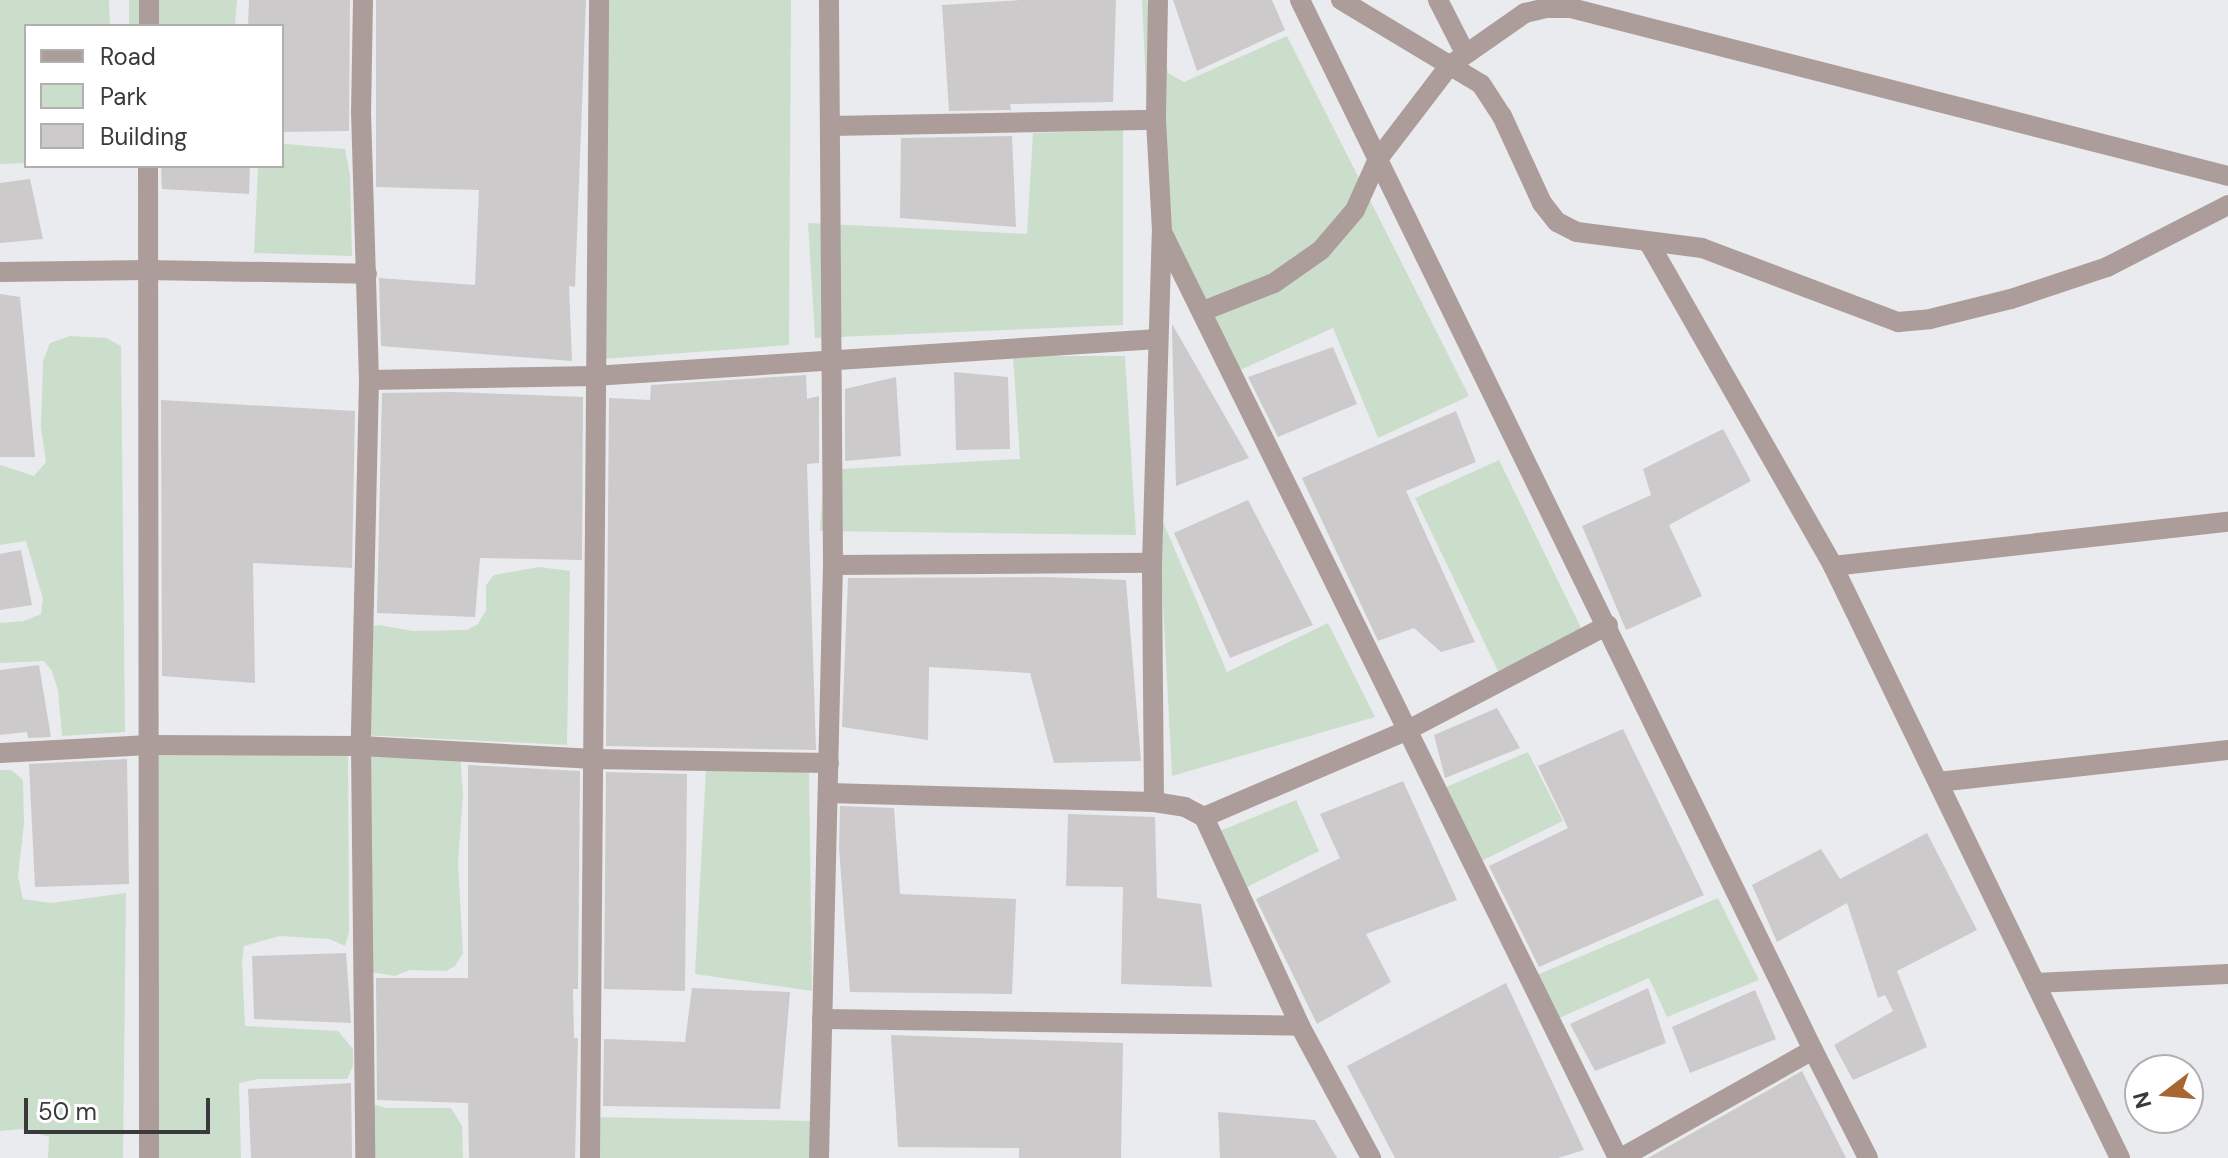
<!DOCTYPE html>
<html>
<head>
<meta charset="utf-8">
<style>
  body { margin:0 }
  #map { position:relative; width:2228px; height:1158px; overflow:hidden; background:#eaebee; font-family:"DM Sans",sans-serif }
  div>[style] { position:absolute }
  .green>* { inset:0; background:#cbdecc }
  .building>* { inset:0; background:#cdcacc }
  .street>* { height:20px; margin:-10px; padding:0 10px; transform-origin:10px; border-radius:10px; background:#ac9d9a }
  span { translate:-50% -50%; white-space:nowrap; text-align:center; line-height:1.15; -webkit-text-stroke:7px #fff; paint-order:stroke }
  .legend { position:absolute; left:24px; top:24px; width:260px; height:144px; box-sizing:border-box; background:#fff; border:2px solid #b0b0b1; margin:0; padding:10px 14px; list-style:none; font-size:24px; color:#3a3a3c }
  .legend li { display:flex; align-items:center; gap:16px; height:40px }
  .legend b { width:40px; border:2px solid #b0b0b1 }
  .north { position:absolute; left:2124px; top:1054px; width:80px; height:80px; box-sizing:border-box; background:#fff; border:2px solid #b0b0b1; border-radius:50%; rotate:254deg; font-size:22px; font-weight:700; line-height:32px; text-align:center; color:#3a3a3c }
  .north::after { content:''; display:block; margin:auto; width:28px; height:36px; background:#a86731; clip-path:polygon(50% 0,100% 100%,50% 72%,0 100%) }
  .scale { position:absolute; left:24px; top:1098px; width:186px; height:36px; box-sizing:border-box; border:4px solid #3a3a3c; border-top:0; padding-left:10px; font-size:24px; line-height:28px; white-space:nowrap; color:#3a3a3c; -webkit-text-stroke:6px #fff; paint-order:stroke }
</style>
</head>
<body>
<div id="map">
  <div class="green">
    <div style="clip-path:polygon(0 0,109px 0,110px 26px,26px 26px,26px 163px,0 164px)"></div>
    <div style="clip-path:polygon(129px 0,237px 0,235px 26px,129px 26px)"></div>
    <div style="clip-path:polygon(600px 0,791px 0,789px 345px,589px 360px)"></div>
    <div style="clip-path:polygon(1142px 0,1147px 0,1160px 28px,1168px 73px,1184px 82px,1287px 36px,1469px 396px,1378px 438px,1333px 328px,1238px 371px,1151px 197px)"></div>
    <div style="clip-path:polygon(1123px 130px,1123px 325px,815px 338px,808px 223px,1027px 234px,1033px 133px)"></div>
    <div style="clip-path:polygon(286px 144px,345px 149px,350px 175px,352px 256px,254px 253px,258px 169px,259px 166px,282px 166px,282px 145px)"></div>
    <div style="clip-path:polygon(70px 336px,106px 338px,121px 346px,125px 732px,62px 736px,58px 691px,52px 671px,44px 661px,0 663px,0 623px,24px 621px,41px 614px,43px 599px,26px 541px,0 545px,0 465px,34px 476px,46px 462px,41px 427px,43px 361px,50px 343px)"></div>
    <div style="clip-path:polygon(1013px 356px,1125px 356px,1136px 535px,820px 531px,824px 470px,1020px 459px)"></div>
    <div style="clip-path:polygon(1499px 460px,1584px 634px,1498px 671px,1415px 498px)"></div>
    <div style="clip-path:polygon(1158px 510px,1227px 672px,1328px 623px,1375px 717px,1172px 776px)"></div>
    <div style="clip-path:polygon(539px 567px,570px 571px,567px 745px,362px 735px,366px 627px,380px 625px,412px 631px,467px 630px,478px 624px,486px 610px,486px 585px,494px 575px)"></div>
    <div style="clip-path:polygon(348px 748px,349px 933px,345px 946px,329px 939px,280px 936px,244px 946px,242px 962px,245px 1026px,338px 1031px,353px 1049px,353px 1066px,347px 1079px,258px 1079px,239px 1083px,241px 1158px,147px 1158px,142px 750px)"></div>
    <div style="clip-path:polygon(361px 750px,460px 752px,463px 795px,458px 862px,463px 953px,455px 966px,446px 971px,410px 970px,395px 976px,364px 971px)"></div>
    <div style="clip-path:polygon(1528px 752px,1563px 821px,1473px 865px,1439px 790px)"></div>
    <div style="clip-path:polygon(0 770px,11px 770px,23px 780px,24px 824px,18px 876px,23px 899px,51px 903px,126px 893px,123px 1158px,48px 1158px,49px 1137px,21px 1129px,0 1131px)"></div>
    <div style="clip-path:polygon(706px 770px,809px 771px,812px 991px,695px 974px)"></div>
    <div style="clip-path:polygon(1296px 800px,1319px 851px,1239px 891px,1215px 833px)"></div>
    <div style="clip-path:polygon(1718px 898px,1759px 980px,1667px 1017px,1649px 978px,1548px 1023px,1530px 978px)"></div>
    <div style="clip-path:polygon(372px 1104px,386px 1108px,451px 1108px,462px 1126px,463px 1158px,369px 1158px)"></div>
    <div style="clip-path:polygon(591px 1117px,812px 1121px,812px 1158px,590px 1158px)"></div>
  </div>
  <div class="building">
    <div style="clip-path:polygon(249px 0,350px 0,349px 131px,282px 132px,282px 26px,248px 26px)"></div>
    <div style="clip-path:polygon(376px 0,586px 0,575px 287px,569px 286px,572px 361px,381px 346px,379px 278px,475px 285px,479px 190px,376px 187px)"></div>
    <div style="clip-path:polygon(1021px 0,1116px 0,1113px 102px,1010px 104px,1011px 110px,949px 111px,942px 5px)"></div>
    <div style="clip-path:polygon(1173px 0,1272px 0,1285px 30px,1197px 71px)"></div>
    <div style="clip-path:polygon(1012px 136px,1016px 227px,900px 218px,901px 138px)"></div>
    <div style="clip-path:polygon(161px 166px,250px 166px,249px 194px,162px 189px)"></div>
    <div style="clip-path:polygon(30px 179px,43px 239px,0 243px,0 183px)"></div>
    <div style="clip-path:polygon(0 294px,20px 297px,35px 457px,0 457px)"></div>
    <div style="clip-path:polygon(1172px 324px,1249px 458px,1176px 486px,1172px 332px)"></div>
    <div style="clip-path:polygon(1333px 347px,1357px 404px,1278px 437px,1248px 377px)"></div>
    <div style="clip-path:polygon(954px 372px,1008px 377px,1010px 449px,956px 450px)"></div>
    <div style="clip-path:polygon(806px 375px,807px 399px,819px 396px,819px 463px,807px 464px,816px 750px,606px 746px,609px 398px,650px 400px,651px 385px)"></div>
    <div style="clip-path:polygon(896px 377px,901px 456px,845px 461px,845px 389px)"></div>
    <div style="clip-path:polygon(453px 392px,583px 397px,582px 560px,480px 558px,475px 617px,377px 613px,382px 393px)"></div>
    <div style="clip-path:polygon(161px 400px,355px 411px,352px 568px,253px 563px,255px 683px,162px 676px)"></div>
    <div style="clip-path:polygon(1456px 411px,1476px 462px,1406px 491px,1475px 642px,1441px 652px,1414px 628px,1378px 641px,1302px 478px)"></div>
    <div style="clip-path:polygon(1723px 429px,1751px 481px,1669px 525px,1702px 596px,1626px 630px,1582px 526px,1651px 495px,1643px 469px)"></div>
    <div style="clip-path:polygon(1248px 500px,1313px 625px,1230px 658px,1174px 533px)"></div>
    <div style="clip-path:polygon(21px 550px,32px 605px,0 610px,0 554px)"></div>
    <div style="clip-path:polygon(1047px 577px,1126px 580px,1141px 761px,1054px 763px,1030px 673px,929px 667px,928px 740px,842px 727px,848px 578px)"></div>
    <div style="clip-path:polygon(39px 665px,51px 737px,28px 738px,27px 732px,0 735px,0 670px)"></div>
    <div style="clip-path:polygon(1497px 708px,1520px 748px,1445px 778px,1434px 735px)"></div>
    <div style="clip-path:polygon(1623px 729px,1704px 895px,1539px 967px,1489px 866px,1568px 828px,1538px 766px)"></div>
    <div style="clip-path:polygon(127px 759px,129px 884px,35px 887px,29px 764px)"></div>
    <div style="clip-path:polygon(468px 765px,580px 771px,578px 989px,573px 989px,574px 1038px,578px 1038px,575px 1158px,469px 1158px,468px 1103px,377px 1100px,376px 978px,468px 978px)"></div>
    <div style="clip-path:polygon(606px 772px,687px 774px,685px 991px,604px 989px)"></div>
    <div style="clip-path:polygon(1403px 781px,1457px 900px,1366px 934px,1391px 982px,1317px 1024px,1256px 899px,1340px 858px,1320px 814px)"></div>
    <div style="clip-path:polygon(840px 806px,894px 808px,900px 894px,1016px 899px,1012px 994px,850px 992px,839px 848px)"></div>
    <div style="clip-path:polygon(1068px 814px,1155px 817px,1157px 898px,1201px 904px,1212px 987px,1121px 984px,1123px 887px,1066px 886px)"></div>
    <div style="clip-path:polygon(1927px 833px,1977px 930px,1897px 971px,1927px 1047px,1853px 1080px,1834px 1045px,1893px 1011px,1885px 995px,1878px 998px,1847px 903px,1777px 942px,1752px 885px,1821px 849px,1840px 879px)"></div>
    <div style="clip-path:polygon(346px 953px,351px 1023px,254px 1019px,252px 956px)"></div>
    <div style="clip-path:polygon(1506px 983px,1584px 1150px,1558px 1158px,1395px 1158px,1347px 1066px)"></div>
    <div style="clip-path:polygon(692px 988px,790px 992px,780px 1109px,603px 1106px,604px 1039px,685px 1042px)"></div>
    <div style="clip-path:polygon(1648px 988px,1666px 1043px,1595px 1071px,1570px 1024px)"></div>
    <div style="clip-path:polygon(1755px 990px,1776px 1039px,1690px 1073px,1672px 1027px)"></div>
    <div style="clip-path:polygon(891px 1035px,1123px 1043px,1121px 1158px,1019px 1158px,1019px 1148px,898px 1147px)"></div>
    <div style="clip-path:polygon(1802px 1071px,1846px 1158px,1648px 1158px)"></div>
    <div style="clip-path:polygon(351px 1083px,352px 1158px,251px 1158px,248px 1089px)"></div>
    <div style="clip-path:polygon(1218px 1112px,1315px 1120px,1337px 1158px,1220px 1158px)"></div>
  </div>
  <div class="street">
    <div style="left:149px;top:0;width:26px;rotate:90deg"></div>
    <div style="left:363px;top:0;width:111px;rotate:91deg"></div>
    <div style="left:361px;top:111px;width:269px;rotate:88.3deg"></div>
    <div style="left:369px;top:380px;width:366px;rotate:91.3deg"></div>
    <div style="left:361px;top:746px;width:412px;rotate:89.4deg"></div>
    <div style="left:1158px;top:0;width:120px;rotate:91deg"></div>
    <div style="left:1156px;top:120px;width:112px;rotate:86.9deg"></div>
    <div style="left:1162px;top:232px;width:1032px;rotate:63.78deg"></div>
    <div style="left:1300px;top:0;width:1169px;rotate:63.96deg"></div>
    <div style="left:1341px;top:0;width:163px;rotate:31deg"></div>
    <div style="left:1481px;top:84px;width:38px;rotate:57deg"></div>
    <div style="left:1502px;top:116px;width:96px;rotate:65.3deg"></div>
    <div style="left:1542px;top:203px;width:24px;rotate:52deg"></div>
    <div style="left:1557px;top:222px;width:22px;rotate:27deg"></div>
    <div style="left:1577px;top:232px;width:126px;rotate:7.3deg"></div>
    <div style="left:1702px;top:248px;width:210px;rotate:20.7deg"></div>
    <div style="left:1898px;top:322px;width:32px;rotate:-5deg"></div>
    <div style="left:1930px;top:319px;width:83px;rotate:-13.9deg"></div>
    <div style="left:2011px;top:299px;width:101px;rotate:-18.4deg"></div>
    <div style="left:2107px;top:267px;width:136px;rotate:-27.1deg"></div>
    <div style="left:1438px;top:0;width:59px;rotate:63deg"></div>
    <div style="left:830px;top:126px;width:326px;rotate:-1.1deg"></div>
    <div style="left:148px;top:166px;width:992px;rotate:89.94deg"></div>
    <div style="left:1649px;top:243px;width:372px;rotate:60.3deg"></div>
    <div style="left:1833px;top:566px;width:658px;rotate:64.14deg"></div>
    <div style="left:0;top:272px;width:147px;rotate:-0.8deg"></div>
    <div style="left:147px;top:270px;width:220px;rotate:1deg"></div>
    <div style="left:1203px;top:311px;width:76px;rotate:-21.5deg"></div>
    <div style="left:1274px;top:283px;width:57px;rotate:-35.1deg"></div>
    <div style="left:1321px;top:250px;width:52px;rotate:-49.6deg"></div>
    <div style="left:1355px;top:210px;width:56px;rotate:-65.7deg"></div>
    <div style="left:1378px;top:159px;width:117px;rotate:-52.6deg"></div>
    <div style="left:1449px;top:66px;width:93px;rotate:-34.9deg"></div>
    <div style="left:1525px;top:13px;width:23px;rotate:-13deg"></div>
    <div style="left:1547px;top:8px;width:24px"></div>
    <div style="left:1571px;top:8px;width:678px;rotate:14.34deg"></div>
    <div style="left:369px;top:380px;width:225px;rotate:-1deg"></div>
    <div style="left:594px;top:376px;width:565px;rotate:-3.75deg"></div>
    <div style="left:833px;top:565px;width:319px;rotate:-0.4deg"></div>
    <div style="left:1833px;top:566px;width:397px;rotate:-6.4deg"></div>
    <div style="left:0;top:753px;width:149px;rotate:-3.1deg"></div>
    <div style="left:149px;top:745px;width:212px;rotate:0.3deg"></div>
    <div style="left:361px;top:746px;width:233px;rotate:3.2deg"></div>
    <div style="left:594px;top:759px;width:235px;rotate:1deg"></div>
    <div style="left:1938px;top:782px;width:292px;rotate:-6.3deg"></div>
    <div style="left:828px;top:793px;width:326px;rotate:1.6deg"></div>
    <div style="left:1154px;top:802px;width:31px;rotate:9deg"></div>
    <div style="left:1185px;top:807px;width:21px;rotate:28deg"></div>
    <div style="left:1204px;top:817px;width:230px;rotate:65.3deg"></div>
    <div style="left:1300px;top:1026px;width:150px;rotate:61.7deg"></div>
    <div style="left:1154px;top:802px;width:239px;rotate:-90.5deg"></div>
    <div style="left:1152px;top:563px;width:331px;rotate:-88.3deg"></div>
    <div style="left:1204px;top:817px;width:220px;rotate:-23.1deg"></div>
    <div style="left:1406px;top:731px;width:228px;rotate:-27.7deg"></div>
    <div style="left:2035px;top:983px;width:193px;rotate:-2.7deg"></div>
    <div style="left:822px;top:1019px;width:478px;rotate:0.8deg"></div>
    <div style="left:590px;top:1158px;width:1158px;rotate:-89.55deg"></div>
    <div style="left:819px;top:1158px;width:593px;rotate:-88.65deg"></div>
    <div style="left:833px;top:565px;width:565px;rotate:-90.41deg"></div>
    <div style="left:1621px;top:1158px;width:220px;rotate:-29.4deg"></div>
    <div style="left:1813px;top:1050px;width:121px;rotate:63deg"></div>
  </div>
  <ul class="legend">
  <li><b style="height:10px;background:#ac9d9a"></b>Road</li>
  <li><b style="height:22px;background:#cbdecc"></b>Park</li>
  <li><b style="height:22px;background:#cdcacc"></b>Building</li>
  </ul>
  <div class="north">N</div>
  <div class="scale">50 m</div>
</div>
</body>
</html>
